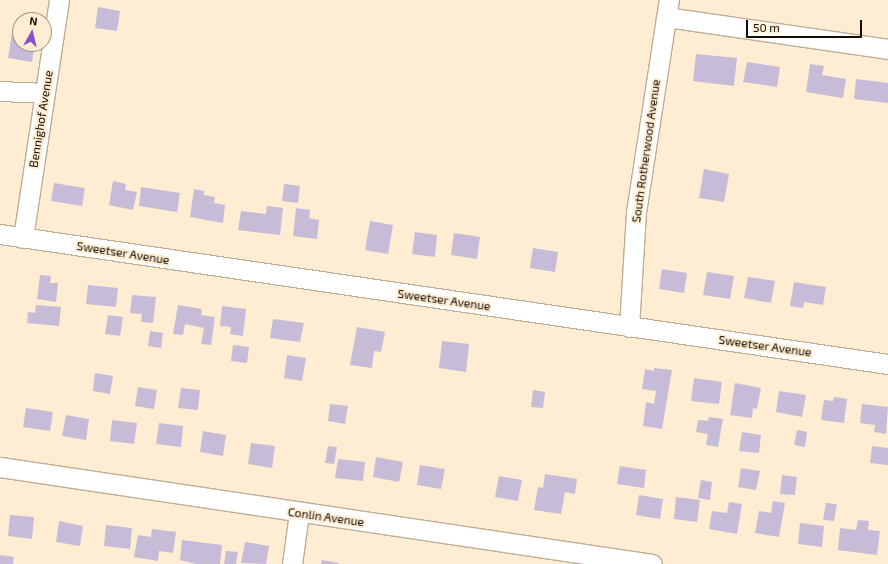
<!DOCTYPE html>
<html>
<head>
<meta charset="utf-8">
<style>
  body { margin:0 }
  #map { position:relative; width:888px; height:564px; overflow:hidden; background:#ffedd3; font-family:"Exo 2",sans-serif }
  div>[style] { position:absolute }
  .building>* { inset:0; background:#c7bcd7 }
  .roads { filter:drop-shadow(1px 0 #bead94) drop-shadow(-1px 0 #bead94) drop-shadow(0 1px #bead94) drop-shadow(0 -1px #bead94) }
  .minor>* { height:19px; margin:-9.5px; padding:0 9.5px; transform-origin:9.5px; border-radius:9.5px; background:#fff }
  span { translate:-50% -50%; white-space:nowrap; text-align:center; line-height:1.15; -webkit-text-stroke:4px #ffedd3; paint-order:stroke }
  .street-label { font-size:12px; color:#130d05 }
  .north { position:absolute; left:12px; top:12px; width:40px; height:40px; box-sizing:border-box; background:#ffedd3; border:1px solid #a19381; border-radius:50%; rotate:8deg; font-size:11px; font-weight:700; line-height:16px; text-align:center; color:#130d05 }
  .north::after { content:''; display:block; margin:auto; width:14px; height:18px; background:#884fc6; clip-path:polygon(50% 0,100% 100%,50% 72%,0 100%) }
  .scale { position:absolute; left:746px; top:20px; width:116px; height:18px; box-sizing:border-box; border:2px solid #130d05; border-top:0; padding-left:5px; font-size:12px; line-height:14px; white-space:nowrap; color:#130d05; -webkit-text-stroke:3px #ffedd3; paint-order:stroke }
</style>
</head>
<body>
<div id="map">
  <div class="building">
    <div style="clip-path:polygon(98px 7px,120px 11px,117px 31px,95px 28px)"></div>
    <div style="clip-path:polygon(13px 27px,20px 28px,20px 44px,35px 44px,32px 62px,8px 58px)"></div>
    <div style="clip-path:polygon(696px 54px,737px 58px,734px 86px,693px 81px)"></div>
    <div style="clip-path:polygon(747px 62px,780px 67px,777px 87px,743px 82px)"></div>
    <div style="clip-path:polygon(810px 64px,824px 66px,822px 75px,846px 79px,843px 98px,806px 92px)"></div>
    <div style="clip-path:polygon(856px 79px,888px 83px,888px 103px,854px 99px)"></div>
    <div style="clip-path:polygon(704px 169px,729px 174px,724px 202px,699px 198px)"></div>
    <div style="clip-path:polygon(113px 181px,126px 184px,125px 190px,137px 192px,133px 210px,109px 205px)"></div>
    <div style="clip-path:polygon(54px 183px,85px 188px,82px 206px,51px 201px)"></div>
    <div style="clip-path:polygon(284px 184px,300px 186px,298px 203px,282px 201px)"></div>
    <div style="clip-path:polygon(141px 187px,180px 193px,177px 212px,139px 206px)"></div>
    <div style="clip-path:polygon(194px 189px,204px 191px,204px 195px,215px 197px,214px 203px,225px 205px,223px 223px,190px 217px)"></div>
    <div style="clip-path:polygon(267px 206px,283px 208px,280px 235px,238px 230px,241px 211px,266px 214px)"></div>
    <div style="clip-path:polygon(296px 208px,310px 210px,309px 218px,319px 220px,317px 239px,293px 236px)"></div>
    <div style="clip-path:polygon(370px 221px,393px 225px,388px 254px,365px 250px)"></div>
    <div style="clip-path:polygon(415px 232px,437px 235px,435px 257px,412px 254px)"></div>
    <div style="clip-path:polygon(454px 233px,480px 237px,477px 259px,451px 255px)"></div>
    <div style="clip-path:polygon(533px 248px,558px 252px,555px 272px,530px 268px)"></div>
    <div style="clip-path:polygon(662px 269px,687px 273px,684px 293px,659px 289px)"></div>
    <div style="clip-path:polygon(707px 272px,734px 276px,730px 299px,703px 295px)"></div>
    <div style="clip-path:polygon(40px 275px,51px 276px,50px 283px,58px 283px,56px 302px,37px 299px)"></div>
    <div style="clip-path:polygon(748px 277px,775px 281px,771px 303px,744px 298px)"></div>
    <div style="clip-path:polygon(794px 282px,826px 287px,823px 305px,804px 302px,803px 308px,790px 306px)"></div>
    <div style="clip-path:polygon(88px 285px,118px 288px,116px 307px,86px 304px)"></div>
    <div style="clip-path:polygon(132px 295px,156px 297px,153px 323px,141px 322px,142px 314px,130px 313px)"></div>
    <div style="clip-path:polygon(36px 305px,61px 307px,59px 326px,27px 323px,28px 312px,35px 313px)"></div>
    <div style="clip-path:polygon(178px 305px,202px 309px,201px 315px,215px 317px,211px 345px,201px 344px,204px 328px,185px 324px,183px 335px,173px 334px)"></div>
    <div style="clip-path:polygon(222px 306px,246px 309px,243px 336px,230px 334px,231px 327px,220px 326px)"></div>
    <div style="clip-path:polygon(108px 315px,123px 317px,120px 336px,105px 334px)"></div>
    <div style="clip-path:polygon(273px 319px,304px 323px,300px 342px,270px 338px)"></div>
    <div style="clip-path:polygon(357px 327px,385px 332px,381px 352px,374px 351px,372px 368px,350px 365px)"></div>
    <div style="clip-path:polygon(150px 331px,163px 333px,161px 348px,148px 346px)"></div>
    <div style="clip-path:polygon(442px 341px,469px 344px,466px 372px,439px 368px)"></div>
    <div style="clip-path:polygon(233px 345px,249px 347px,247px 363px,231px 361px)"></div>
    <div style="clip-path:polygon(287px 355px,306px 358px,302px 381px,284px 378px)"></div>
    <div style="clip-path:polygon(654px 368px,672px 370px,662px 429px,643px 426px,646px 402px,654px 404px,656px 391px,642px 389px,645px 369px,654px 371px)"></div>
    <div style="clip-path:polygon(95px 373px,113px 376px,110px 394px,93px 391px)"></div>
    <div style="clip-path:polygon(694px 378px,722px 382px,719px 404px,691px 401px)"></div>
    <div style="clip-path:polygon(735px 383px,761px 388px,757px 409px,753px 408px,752px 418px,730px 415px)"></div>
    <div style="clip-path:polygon(138px 387px,157px 390px,154px 409px,135px 406px)"></div>
    <div style="clip-path:polygon(181px 388px,200px 390px,198px 410px,178px 408px)"></div>
    <div style="clip-path:polygon(533px 390px,545px 392px,543px 408px,531px 407px)"></div>
    <div style="clip-path:polygon(779px 391px,806px 395px,802px 417px,776px 412px)"></div>
    <div style="clip-path:polygon(834px 397px,847px 399px,844px 423px,821px 420px,824px 400px,833px 401px)"></div>
    <div style="clip-path:polygon(330px 404px,348px 406px,345px 424px,328px 421px)"></div>
    <div style="clip-path:polygon(862px 404px,888px 407px,886px 434px,874px 432px,875px 425px,860px 423px)"></div>
    <div style="clip-path:polygon(26px 408px,53px 412px,50px 431px,23px 427px)"></div>
    <div style="clip-path:polygon(66px 415px,89px 419px,86px 440px,62px 436px)"></div>
    <div style="clip-path:polygon(709px 417px,723px 419px,718px 447px,706px 445px,708px 434px,696px 432px,698px 420px,708px 421px)"></div>
    <div style="clip-path:polygon(112px 420px,137px 423px,134px 444px,110px 441px)"></div>
    <div style="clip-path:polygon(159px 423px,183px 426px,181px 447px,156px 444px)"></div>
    <div style="clip-path:polygon(797px 430px,807px 432px,805px 447px,794px 445px)"></div>
    <div style="clip-path:polygon(203px 431px,226px 435px,223px 456px,200px 452px)"></div>
    <div style="clip-path:polygon(742px 432px,761px 435px,759px 453px,739px 451px)"></div>
    <div style="clip-path:polygon(251px 443px,275px 446px,272px 468px,248px 464px)"></div>
    <div style="clip-path:polygon(328px 446px,337px 447px,334px 464px,325px 463px)"></div>
    <div style="clip-path:polygon(872px 446px,888px 448px,888px 465px,870px 463px)"></div>
    <div style="clip-path:polygon(376px 457px,403px 462px,399px 482px,373px 477px)"></div>
    <div style="clip-path:polygon(338px 459px,365px 462px,363px 481px,335px 478px)"></div>
    <div style="clip-path:polygon(420px 465px,445px 469px,441px 489px,417px 485px)"></div>
    <div style="clip-path:polygon(620px 466px,646px 470px,644px 488px,617px 484px)"></div>
    <div style="clip-path:polygon(741px 468px,760px 471px,756px 490px,738px 487px)"></div>
    <div style="clip-path:polygon(545px 474px,577px 479px,575px 494px,565px 492px,561px 514px,534px 510px,538px 487px,543px 488px)"></div>
    <div style="clip-path:polygon(782px 475px,797px 477px,795px 495px,780px 494px)"></div>
    <div style="clip-path:polygon(499px 476px,522px 480px,518px 501px,495px 497px)"></div>
    <div style="clip-path:polygon(701px 480px,712px 482px,710px 500px,698px 498px)"></div>
    <div style="clip-path:polygon(639px 495px,663px 499px,660px 519px,636px 515px)"></div>
    <div style="clip-path:polygon(676px 497px,700px 500px,697px 522px,674px 519px)"></div>
    <div style="clip-path:polygon(773px 501px,785px 503px,779px 537px,755px 533px,759px 511px,771px 513px)"></div>
    <div style="clip-path:polygon(729px 502px,742px 504px,737px 534px,709px 529px,712px 511px,727px 513px)"></div>
    <div style="clip-path:polygon(826px 503px,837px 504px,834px 521px,823px 520px)"></div>
    <div style="clip-path:polygon(10px 515px,34px 517px,32px 539px,8px 536px)"></div>
    <div style="clip-path:polygon(858px 520px,869px 521px,868px 530px,880px 531px,877px 555px,838px 550px,840px 528px,856px 530px)"></div>
    <div style="clip-path:polygon(59px 521px,83px 526px,80px 546px,56px 542px)"></div>
    <div style="clip-path:polygon(800px 523px,824px 526px,822px 547px,798px 544px)"></div>
    <div style="clip-path:polygon(106px 525px,132px 528px,130px 549px,104px 546px)"></div>
    <div style="clip-path:polygon(152px 529px,176px 532px,173px 553px,159px 551px,158px 561px,134px 557px,138px 535px,151px 537px)"></div>
    <div style="clip-path:polygon(182px 540px,222px 545px,220px 564px,196px 564px,180px 560px)"></div>
    <div style="clip-path:polygon(245px 542px,269px 546px,266px 564px,241px 563px)"></div>
    <div style="clip-path:polygon(226px 551px,238px 552px,236px 564px,224px 564px)"></div>
    <div style="clip-path:polygon(0 555px,14px 557px,13px 564px,0 564px)"></div>
    <div style="clip-path:polygon(322px 560px,339px 563px,339px 564px,321px 564px)"></div>
  </div>
  <div class="roads">
    <div class="minor">
      <div style="left:666px;top:17px;width:224px;rotate:8.2deg"></div>
      <div style="left:0;top:91px;width:45px;rotate:2.5deg"></div>
      <div style="left:0;top:234px;width:897px;rotate:8.33deg"></div>
      <div style="left:23px;top:238px;width:241px;rotate:-81.4deg"></div>
      <div style="left:629px;top:327px;width:115px;rotate:-86.5deg"></div>
      <div style="left:636px;top:212px;width:215px;rotate:-81.2deg"></div>
      <div style="left:0;top:467px;width:659px;rotate:8.46deg"></div>
      <div style="left:292px;top:564px;width:51px;rotate:-82.2deg"></div>
    </div>
  </div>
  <div class="street-label">
    <span style="left:41px;top:119px;rotate:-81deg">Bennighof Avenue</span>
    <span style="left:646px;top:151px;rotate:-82deg">South Rotherwood Avenue</span>
    <span style="left:123px;top:253px;rotate:9deg">Sweetser Avenue</span>
    <span style="left:444px;top:300px;rotate:8deg">Sweetser Avenue</span>
    <span style="left:765px;top:346px;rotate:8deg">Sweetser Avenue</span>
    <span style="left:326px;top:517px;rotate:8deg">Conlin Avenue</span>
  </div>
  <div class="north">N</div>
  <div class="scale">50 m</div>
</div>
</body>
</html>
